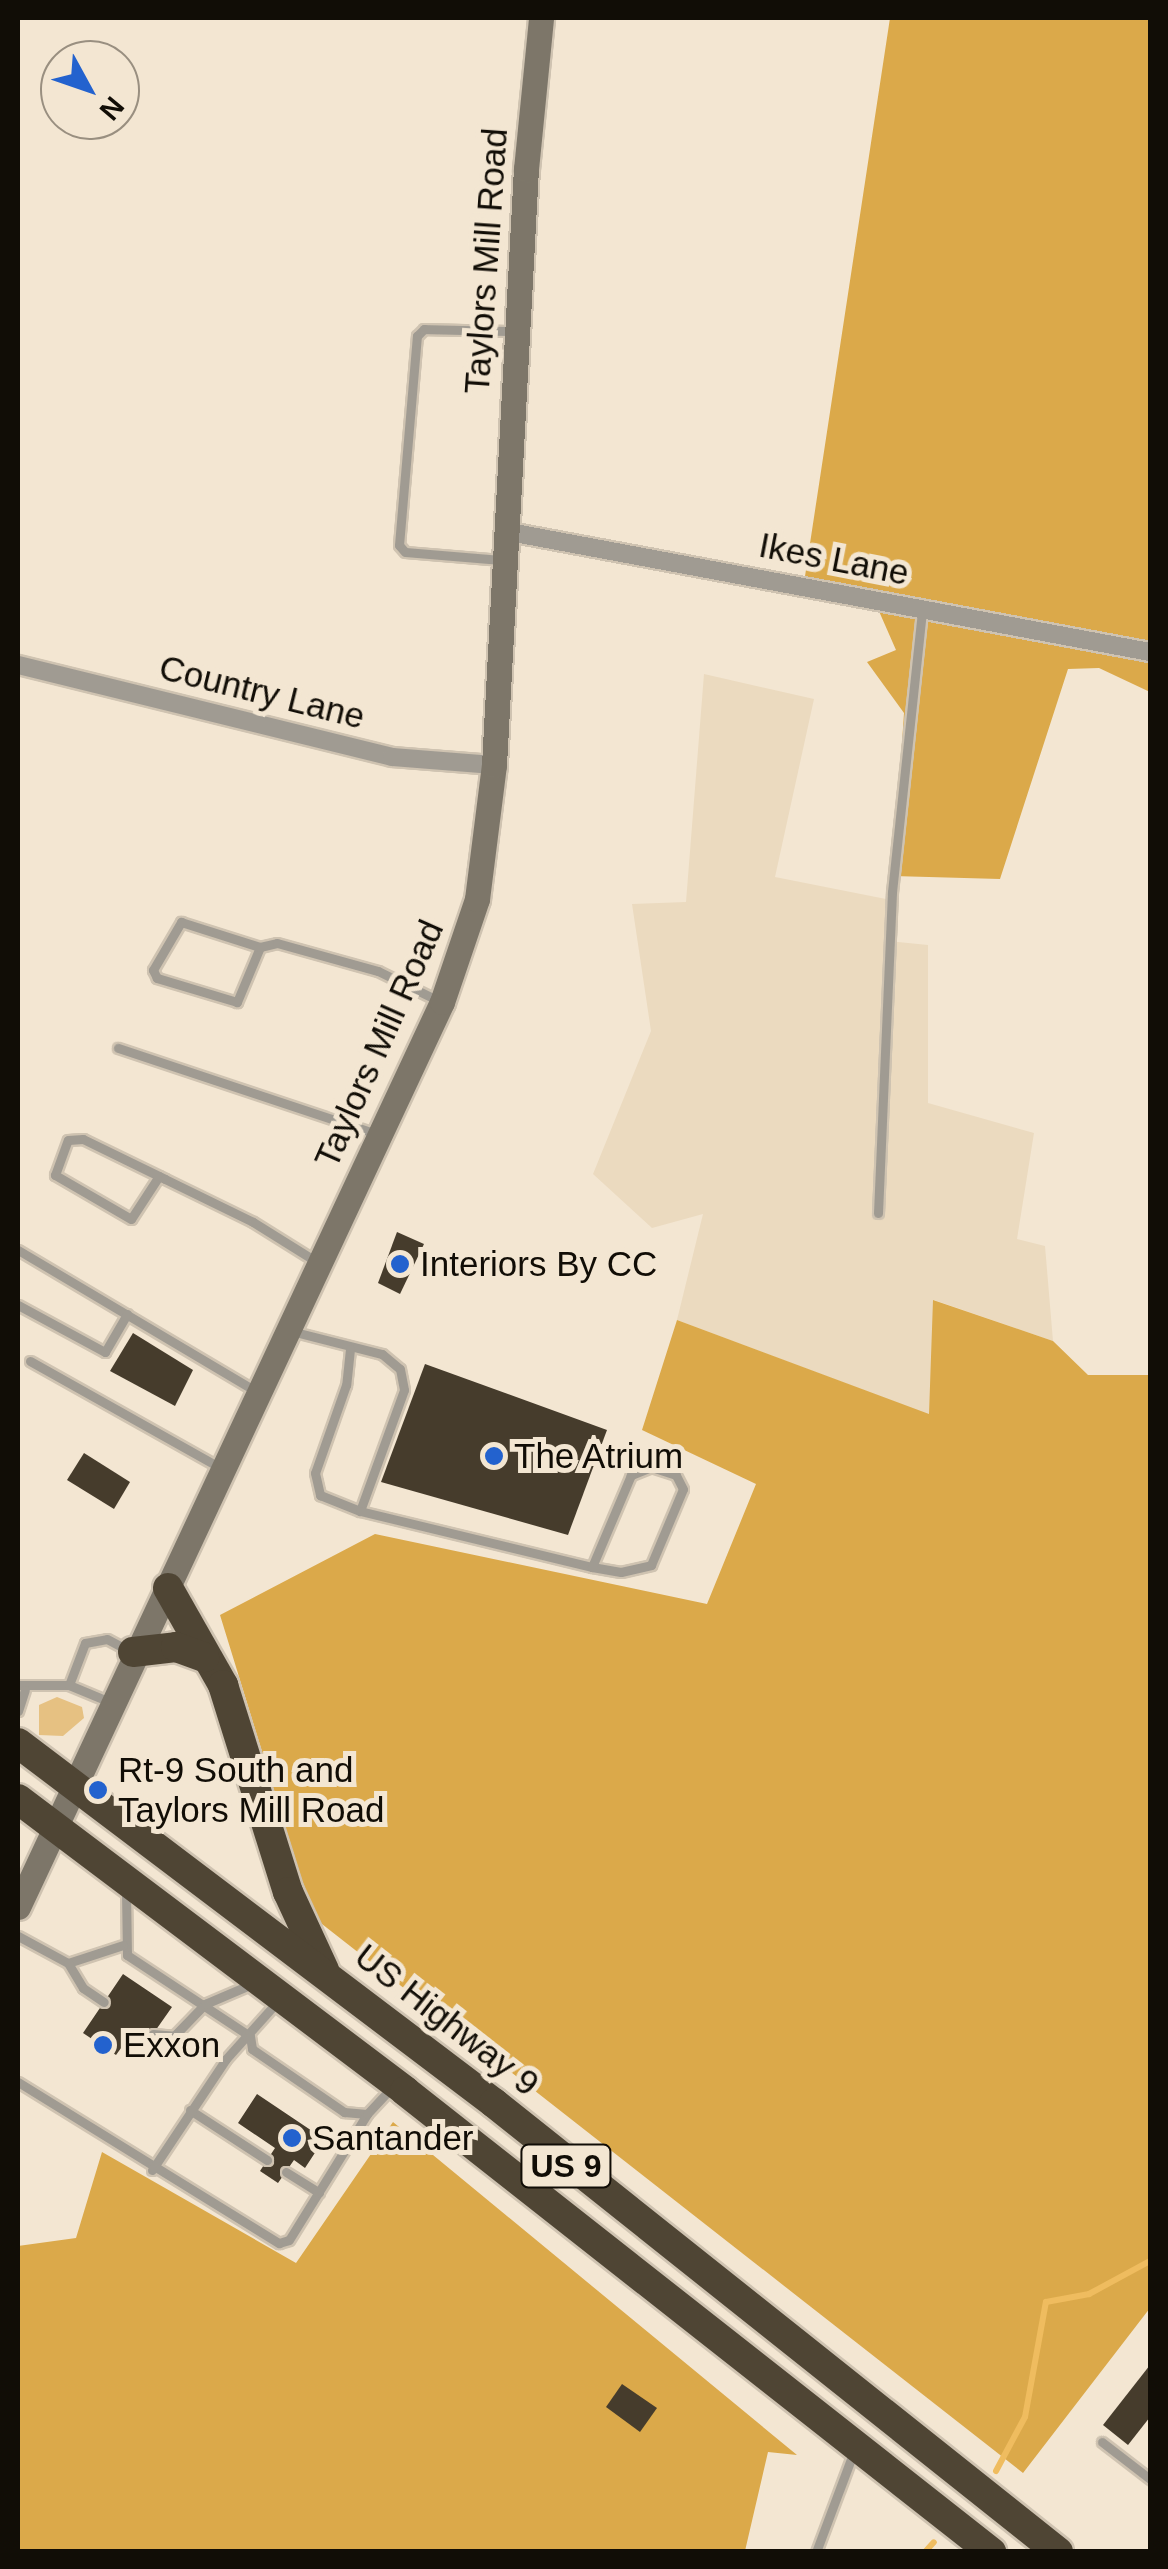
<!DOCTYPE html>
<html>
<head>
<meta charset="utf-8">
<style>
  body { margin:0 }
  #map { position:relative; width:1168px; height:2569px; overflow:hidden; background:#f3e6d2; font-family:Arial,sans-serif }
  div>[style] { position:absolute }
  .built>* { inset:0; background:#ebdabf }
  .green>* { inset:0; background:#e6c182 }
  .forest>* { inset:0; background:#dba94a }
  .stream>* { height:6px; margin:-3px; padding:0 3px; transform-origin:3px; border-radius:3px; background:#efbc5f }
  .building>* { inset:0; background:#463c2c }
  .roads { filter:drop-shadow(2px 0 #cfc3b1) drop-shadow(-2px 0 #cfc3b1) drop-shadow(0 2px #cfc3b1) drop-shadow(0 -2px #cfc3b1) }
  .lane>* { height:9px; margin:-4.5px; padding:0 4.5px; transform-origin:4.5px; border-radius:4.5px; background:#a09b92 }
  .street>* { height:18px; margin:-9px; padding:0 9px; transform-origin:9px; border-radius:9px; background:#a09b92 }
  .secondary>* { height:25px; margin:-12.5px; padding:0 12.5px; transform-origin:12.5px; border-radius:12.5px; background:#7d7669 }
  .highway>* { height:30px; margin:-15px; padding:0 15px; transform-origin:15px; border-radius:15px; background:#4f4534 }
  .dots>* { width:28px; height:28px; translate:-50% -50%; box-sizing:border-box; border:5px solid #f3e6d2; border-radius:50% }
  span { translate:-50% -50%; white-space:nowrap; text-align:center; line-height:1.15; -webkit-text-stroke:10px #f3e6d2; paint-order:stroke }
  .shield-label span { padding:2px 8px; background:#f3e6d2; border:2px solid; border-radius:8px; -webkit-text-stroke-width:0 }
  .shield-label { font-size:32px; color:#110d06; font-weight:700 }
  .street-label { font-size:35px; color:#110d06 }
  .poi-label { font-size:35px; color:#110d06 }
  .left { translate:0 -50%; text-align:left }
  .frame { position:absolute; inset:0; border:20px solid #110d06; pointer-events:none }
  .north { position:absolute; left:40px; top:40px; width:100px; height:100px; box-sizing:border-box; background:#f3e6d2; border:2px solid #998f80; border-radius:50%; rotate:130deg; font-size:28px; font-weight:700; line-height:40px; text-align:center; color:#110d06 }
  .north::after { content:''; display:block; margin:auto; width:35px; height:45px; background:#2362ce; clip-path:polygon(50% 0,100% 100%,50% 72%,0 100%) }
</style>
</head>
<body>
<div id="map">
  <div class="built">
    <div style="clip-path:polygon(704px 674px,814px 699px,775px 877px,891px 900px,888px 941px,928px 945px,928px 1103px,1034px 1133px,1017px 1239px,1045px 1246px,1053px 1341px,934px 1300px,930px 1415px,677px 1320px,703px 1214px,652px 1228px,593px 1174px,651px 1031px,632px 904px,686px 902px)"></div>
  </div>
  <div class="green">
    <div style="clip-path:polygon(57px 1697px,82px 1707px,84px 1718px,63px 1736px,39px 1735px,39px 1705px)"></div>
  </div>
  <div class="forest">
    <div style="clip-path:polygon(890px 18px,1150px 18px,1150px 692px,1099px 668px,1068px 669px,1000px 879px,893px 876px,904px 713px,867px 662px,896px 650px,878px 609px,802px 596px)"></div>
    <div style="clip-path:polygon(933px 1300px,1053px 1341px,1088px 1375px,1150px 1375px,1150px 2308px,1023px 2473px,313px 1917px,220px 1615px,375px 1534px,707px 1604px,756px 1484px,642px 1430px,677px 1320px,929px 1414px)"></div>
    <div style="clip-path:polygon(393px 2122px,797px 2455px,768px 2452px,745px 2551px,18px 2551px,18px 2246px,76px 2238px,102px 2152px,296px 2263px)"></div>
  </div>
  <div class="stream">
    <div style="left:996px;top:2471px;width:61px;rotate:-61.8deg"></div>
    <div style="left:1025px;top:2417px;width:117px;rotate:-79.7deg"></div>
    <div style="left:1046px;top:2302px;width:44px;rotate:-10.5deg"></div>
    <div style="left:1089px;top:2294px;width:69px;rotate:-28.4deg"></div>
    <div style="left:925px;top:2552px;width:13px;rotate:-48deg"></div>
  </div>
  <div class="building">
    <div style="clip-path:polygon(397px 1232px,424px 1244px,400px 1294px,378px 1283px)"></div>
    <div style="clip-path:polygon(133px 1333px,193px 1370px,175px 1406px,110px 1371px)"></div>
    <div style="clip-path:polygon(425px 1364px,607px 1430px,568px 1535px,381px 1482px)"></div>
    <div style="clip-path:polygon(84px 1453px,130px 1482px,114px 1509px,67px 1480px)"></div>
    <div style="clip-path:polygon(123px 1974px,172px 2007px,139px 2054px,124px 2044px,116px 2055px,83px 2033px)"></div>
    <div style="clip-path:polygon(257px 2094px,324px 2139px,305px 2168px,294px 2160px,278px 2183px,260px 2171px,275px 2148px,238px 2123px)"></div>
    <div style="clip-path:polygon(1150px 2365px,1150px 2417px,1128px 2445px,1103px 2425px)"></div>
    <div style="clip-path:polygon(622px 2384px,657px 2408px,640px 2432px,606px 2407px)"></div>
  </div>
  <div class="roads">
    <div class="lane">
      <div style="left:501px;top:560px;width:96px;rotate:-175.2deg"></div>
      <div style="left:405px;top:552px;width:9px;rotate:-131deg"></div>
      <div style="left:399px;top:545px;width:210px;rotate:-85.1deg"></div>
      <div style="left:417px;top:336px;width:10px;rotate:-45deg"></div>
      <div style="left:424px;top:329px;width:90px;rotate:1.3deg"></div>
      <div style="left:260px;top:947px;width:60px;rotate:112.7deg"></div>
      <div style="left:237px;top:1002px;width:84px;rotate:-163.3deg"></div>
      <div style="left:157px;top:978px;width:9px;rotate:-117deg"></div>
      <div style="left:153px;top:970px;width:56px;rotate:-59.7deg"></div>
      <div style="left:181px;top:922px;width:83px;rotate:17.6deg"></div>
      <div style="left:260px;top:947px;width:17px;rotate:-13deg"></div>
      <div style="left:277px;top:943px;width:105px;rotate:15.5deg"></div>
      <div style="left:378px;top:971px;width:68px;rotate:26.2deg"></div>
      <div style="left:118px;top:1048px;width:273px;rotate:18.4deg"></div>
      <div style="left:159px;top:1176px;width:51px;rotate:123.1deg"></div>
      <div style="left:131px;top:1219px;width:88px;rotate:-149.9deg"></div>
      <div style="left:55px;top:1175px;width:37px;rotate:-70deg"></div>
      <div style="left:68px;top:1140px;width:15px;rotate:-4deg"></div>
      <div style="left:83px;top:1139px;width:91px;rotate:26deg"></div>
      <div style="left:165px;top:1179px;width:98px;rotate:26deg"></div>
      <div style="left:253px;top:1222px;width:75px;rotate:32deg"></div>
      <div style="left:878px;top:1213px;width:321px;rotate:-87.5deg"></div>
      <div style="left:892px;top:892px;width:285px;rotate:-83.9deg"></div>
      <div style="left:18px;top:1250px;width:278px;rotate:30.7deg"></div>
      <div style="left:18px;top:1305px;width:99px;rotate:28.4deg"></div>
      <div style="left:105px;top:1352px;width:44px;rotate:-59.9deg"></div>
      <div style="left:291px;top:1331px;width:94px;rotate:14.2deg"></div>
      <div style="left:382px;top:1354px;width:23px;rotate:40deg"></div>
      <div style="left:400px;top:1369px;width:21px;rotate:79deg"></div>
      <div style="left:404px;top:1390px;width:129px;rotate:110deg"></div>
      <div style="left:350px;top:1349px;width:36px;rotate:96deg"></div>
      <div style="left:346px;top:1385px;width:93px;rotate:109.4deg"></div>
      <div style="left:315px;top:1473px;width:23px;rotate:77deg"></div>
      <div style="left:320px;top:1495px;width:43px;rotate:21.8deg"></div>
      <div style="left:360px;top:1511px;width:239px;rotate:13.6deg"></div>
      <div style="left:592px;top:1567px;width:29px;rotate:10deg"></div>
      <div style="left:621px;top:1572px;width:31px;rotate:-13deg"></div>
      <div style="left:651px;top:1565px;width:82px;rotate:-67.2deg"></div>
      <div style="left:683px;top:1489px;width:16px;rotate:-117deg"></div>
      <div style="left:676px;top:1475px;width:26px;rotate:-162deg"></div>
      <div style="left:651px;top:1467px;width:22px;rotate:158deg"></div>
      <div style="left:631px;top:1475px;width:100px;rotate:113deg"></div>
      <div style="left:30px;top:1361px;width:219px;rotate:29.3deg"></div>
      <div style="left:18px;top:1685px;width:51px"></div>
      <div style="left:69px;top:1685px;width:45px;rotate:-69.1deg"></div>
      <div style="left:85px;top:1643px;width:22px;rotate:-10deg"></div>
      <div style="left:107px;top:1639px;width:26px;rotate:28deg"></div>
      <div style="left:69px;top:1685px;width:44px;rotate:22.5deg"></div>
      <div style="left:18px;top:1711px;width:22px;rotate:-72deg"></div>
      <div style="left:126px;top:1891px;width:64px;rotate:89.1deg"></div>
      <div style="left:127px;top:1955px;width:147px;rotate:33.4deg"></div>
      <div style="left:250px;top:2036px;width:13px;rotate:81deg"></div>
      <div style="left:252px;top:2049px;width:112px;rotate:34.4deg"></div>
      <div style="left:344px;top:2112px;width:23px;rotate:5deg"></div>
      <div style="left:18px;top:1936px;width:57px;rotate:28.4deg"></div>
      <div style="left:68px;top:1963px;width:58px;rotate:-18.1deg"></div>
      <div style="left:68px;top:1963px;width:29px;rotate:59deg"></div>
      <div style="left:83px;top:1988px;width:25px;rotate:34deg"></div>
      <div style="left:153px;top:2034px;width:21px;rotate:5deg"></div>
      <div style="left:174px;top:2036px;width:45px;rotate:-45.9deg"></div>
      <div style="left:205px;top:2004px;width:51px;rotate:-23.1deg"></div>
      <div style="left:18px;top:2082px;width:307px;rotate:31.7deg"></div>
      <div style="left:279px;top:2243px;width:10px;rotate:-17deg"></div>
      <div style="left:289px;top:2240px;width:148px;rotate:-58.2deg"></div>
      <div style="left:367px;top:2114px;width:38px;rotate:-47deg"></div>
      <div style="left:190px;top:2110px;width:92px;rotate:33deg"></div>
      <div style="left:152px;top:2170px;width:133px;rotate:-56.3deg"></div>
      <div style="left:226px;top:2059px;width:79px;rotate:-48.1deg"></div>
      <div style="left:286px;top:2172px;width:39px;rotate:32deg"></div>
      <div style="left:1102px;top:2442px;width:61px;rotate:37.6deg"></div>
      <div style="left:816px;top:2552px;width:108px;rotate:-69.4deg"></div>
    </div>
    <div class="street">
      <div style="left:504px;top:531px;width:657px;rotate:10.61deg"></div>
      <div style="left:18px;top:665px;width:385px;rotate:13.8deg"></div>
      <div style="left:392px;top:757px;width:102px;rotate:4.5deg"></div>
    </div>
    <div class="secondary">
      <div style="left:18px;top:1907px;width:999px;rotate:-64.9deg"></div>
      <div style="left:442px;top:1002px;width:109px;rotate:-71.2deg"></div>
      <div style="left:477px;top:899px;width:135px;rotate:-82.8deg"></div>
      <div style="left:494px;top:765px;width:597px;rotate:-86.93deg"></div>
      <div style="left:526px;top:169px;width:152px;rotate:-84.3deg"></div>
    </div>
    <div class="highway">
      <div style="left:168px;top:1588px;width:112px;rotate:60.4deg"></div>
      <div style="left:223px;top:1685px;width:217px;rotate:72.6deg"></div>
      <div style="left:288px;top:1892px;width:86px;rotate:65.2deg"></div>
      <div style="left:133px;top:1652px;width:43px;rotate:-6.6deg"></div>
      <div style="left:176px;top:1647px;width:30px;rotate:20deg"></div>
      <div style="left:18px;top:1743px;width:597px;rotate:37.1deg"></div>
      <div style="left:494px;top:2103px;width:721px;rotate:38.52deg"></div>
      <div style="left:18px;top:1799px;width:485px;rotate:37deg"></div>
      <div style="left:405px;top:2091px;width:746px;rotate:38.19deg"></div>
    </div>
  </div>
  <div class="dots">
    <div style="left:400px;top:1264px;background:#2362ce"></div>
    <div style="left:494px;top:1456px;background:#2362ce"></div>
    <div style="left:98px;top:1790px;background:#2362ce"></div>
    <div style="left:103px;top:2045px;background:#2362ce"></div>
    <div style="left:292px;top:2138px;background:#2362ce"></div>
  </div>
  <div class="shield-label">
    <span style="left:566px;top:2166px">US 9</span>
  </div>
  <div class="street-label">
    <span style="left:486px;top:261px;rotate:-86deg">Taylors Mill Road</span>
    <span style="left:834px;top:559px;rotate:11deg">Ikes Lane</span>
    <span style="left:262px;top:692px;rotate:14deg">Country Lane</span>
    <span style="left:379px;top:1044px;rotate:-66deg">Taylors Mill Road</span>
    <span style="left:447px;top:2020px;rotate:38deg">US Highway 9</span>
  </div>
  <div class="poi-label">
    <span class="left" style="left:420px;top:1264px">Interiors By CC</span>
    <span class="left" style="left:514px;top:1456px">The Atrium</span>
    <span class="left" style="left:118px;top:1790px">Rt-9 South and<br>Taylors Mill Road</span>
    <span class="left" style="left:123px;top:2045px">Exxon</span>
    <span class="left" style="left:312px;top:2138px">Santander</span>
  </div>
  <div class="frame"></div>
  <div class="north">N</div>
</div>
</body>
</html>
